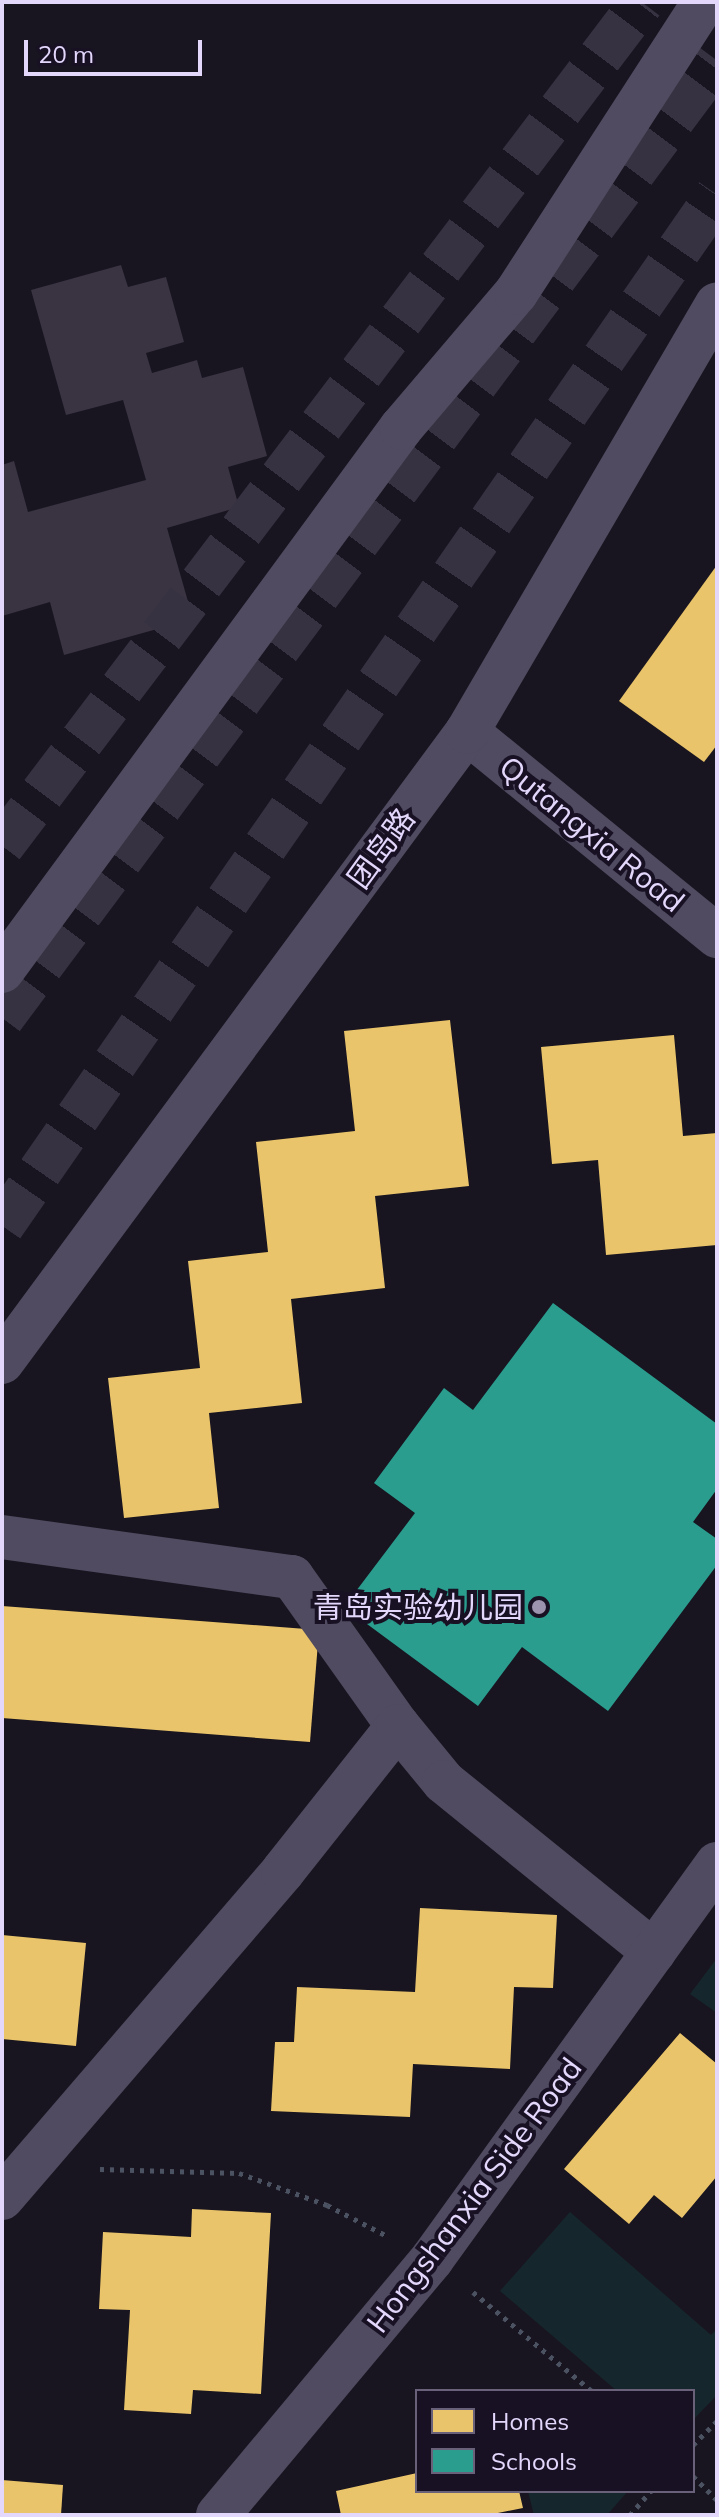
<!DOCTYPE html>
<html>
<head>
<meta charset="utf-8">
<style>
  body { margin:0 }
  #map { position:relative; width:719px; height:2517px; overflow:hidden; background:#191520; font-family:Mulish,"Noto Sans SC",sans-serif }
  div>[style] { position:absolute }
  .green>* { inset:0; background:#15272c }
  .homes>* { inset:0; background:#e9c46a }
  .schools>* { inset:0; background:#2a9d8f }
  .building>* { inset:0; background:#393342 }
  .highway-tunnel>* { height:44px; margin-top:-22px; transform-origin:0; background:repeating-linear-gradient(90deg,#373241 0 44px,transparent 0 66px) }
  .path>* { height:5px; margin-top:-2.5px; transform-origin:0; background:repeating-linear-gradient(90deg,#4b5261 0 4px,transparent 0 10px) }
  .street>* { height:44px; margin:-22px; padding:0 22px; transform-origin:22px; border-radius:22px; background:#504b60 }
  .dots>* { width:22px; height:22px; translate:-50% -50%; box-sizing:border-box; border:4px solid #181124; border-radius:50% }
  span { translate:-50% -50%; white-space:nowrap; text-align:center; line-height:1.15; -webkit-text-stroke:8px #181124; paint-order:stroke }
  .street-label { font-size:30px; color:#e3d7fc }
  .poi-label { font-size:30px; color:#e3d7fc }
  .right { translate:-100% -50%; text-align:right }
  .frame { position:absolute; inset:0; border:4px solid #e3d7fc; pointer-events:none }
  .legend { position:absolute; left:415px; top:2389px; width:280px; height:104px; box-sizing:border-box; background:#181124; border:2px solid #69607a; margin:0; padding:10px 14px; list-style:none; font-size:24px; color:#e3d7fc }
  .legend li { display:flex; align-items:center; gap:16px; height:40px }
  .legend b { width:40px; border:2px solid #69607a }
  .scale { position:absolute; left:24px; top:40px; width:178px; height:36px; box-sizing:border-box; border:4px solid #e3d7fc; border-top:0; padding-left:10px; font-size:24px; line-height:28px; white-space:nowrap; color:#e3d7fc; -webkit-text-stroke:6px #181124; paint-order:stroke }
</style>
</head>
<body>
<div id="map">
  <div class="green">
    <div style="clip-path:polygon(717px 1958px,717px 2013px,690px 1994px)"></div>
    <div style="clip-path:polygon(570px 2212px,711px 2335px,717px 2329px,717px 2395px,693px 2420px,693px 2391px,617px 2391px,500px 2291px)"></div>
    <div style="clip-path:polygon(528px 2491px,628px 2491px,607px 2515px,534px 2515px)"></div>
  </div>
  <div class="homes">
    <div style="clip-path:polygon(717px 565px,717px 745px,704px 762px,619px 701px)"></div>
    <div style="clip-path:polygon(450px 1020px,469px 1186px,375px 1196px,385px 1288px,291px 1299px,302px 1403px,209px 1413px,219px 1508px,124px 1518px,108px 1378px,200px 1368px,188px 1261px,268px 1252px,256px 1142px,355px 1131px,344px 1031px)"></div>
    <div style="clip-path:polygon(674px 1035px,683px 1136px,717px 1133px,717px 1245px,606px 1255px,598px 1160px,552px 1164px,541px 1047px)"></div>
    <div style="clip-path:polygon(2px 1606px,319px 1630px,310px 1742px,2px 1718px)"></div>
    <div style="clip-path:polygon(420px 1908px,557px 1915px,553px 1988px,514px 1987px,510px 2069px,413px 2064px,410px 2117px,271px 2111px,275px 2042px,294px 2042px,297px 1987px,415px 1992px)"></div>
    <div style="clip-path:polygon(2px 1935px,86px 1943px,76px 2046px,2px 2039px)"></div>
    <div style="clip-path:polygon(680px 2033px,717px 2064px,717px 2176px,682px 2218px,654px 2195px,629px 2224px,564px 2169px)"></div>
    <div style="clip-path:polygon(192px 2209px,271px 2213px,261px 2394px,193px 2390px,191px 2414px,124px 2410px,130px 2310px,99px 2309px,103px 2232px,191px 2237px)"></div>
    <div style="clip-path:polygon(417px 2473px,417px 2491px,519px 2491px,523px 2508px,488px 2515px,341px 2515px,336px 2491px)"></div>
    <div style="clip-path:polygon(2px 2480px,63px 2485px,61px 2515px,2px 2515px)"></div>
  </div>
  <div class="schools">
    <div style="clip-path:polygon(553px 1303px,717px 1424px,717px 1489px,693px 1522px,717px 1539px,717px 1565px,608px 1711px,522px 1647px,478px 1706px,344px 1607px,415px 1513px,374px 1483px,444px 1388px,473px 1410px)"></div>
  </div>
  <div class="building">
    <div style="clip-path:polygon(121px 265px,128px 287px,166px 277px,184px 342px,146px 353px,152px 373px,197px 360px,202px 378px,243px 367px,267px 456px,228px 467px,239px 507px,167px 528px,193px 619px,64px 655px,50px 602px,2px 616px,2px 465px,14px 461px,28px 512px,146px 480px,123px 400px,66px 415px,31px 290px)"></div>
  </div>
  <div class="highway-tunnel">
    <div style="left:2px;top:846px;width:1059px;rotate:-52.83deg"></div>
    <div style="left:2px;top:1018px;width:1195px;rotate:-53.26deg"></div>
    <div style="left:2px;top:1226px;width:1255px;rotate:-55.26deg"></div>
  </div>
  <div class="path">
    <div style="left:100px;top:2169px;width:139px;rotate:1.6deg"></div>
    <div style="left:239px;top:2173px;width:94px;rotate:20deg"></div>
    <div style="left:327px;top:2205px;width:65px;rotate:27.3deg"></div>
    <div style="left:473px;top:2292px;width:155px;rotate:39.8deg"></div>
    <div style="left:693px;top:2445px;width:34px;rotate:-45deg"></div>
    <div style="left:693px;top:2476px;width:34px;rotate:45deg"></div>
    <div style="left:630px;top:2515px;width:32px;rotate:-49deg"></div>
  </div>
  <div class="street">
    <div style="left:467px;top:732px;width:323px;rotate:39.2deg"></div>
    <div style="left:2px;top:971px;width:674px;rotate:-53.69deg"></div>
    <div style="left:401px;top:428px;width:177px;rotate:-49.6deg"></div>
    <div style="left:516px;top:293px;width:346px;rotate:-57.1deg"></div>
    <div style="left:2px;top:1362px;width:783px;rotate:-53.57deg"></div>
    <div style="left:467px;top:732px;width:495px;rotate:-59.7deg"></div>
    <div style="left:2px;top:1537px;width:293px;rotate:7.9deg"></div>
    <div style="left:292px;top:1577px;width:183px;rotate:54.6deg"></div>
    <div style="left:2px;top:2198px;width:431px;rotate:-49.3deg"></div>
    <div style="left:283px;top:1871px;width:185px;rotate:-51.6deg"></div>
    <div style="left:398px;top:1726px;width:72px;rotate:50.6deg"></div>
    <div style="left:444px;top:1782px;width:270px;rotate:39deg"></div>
    <div style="left:218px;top:2515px;width:334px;rotate:-50.1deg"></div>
    <div style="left:432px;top:2259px;width:487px;rotate:-54.2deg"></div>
  </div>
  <div class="dots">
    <div style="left:539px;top:1607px;background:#9c93af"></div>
  </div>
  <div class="street-label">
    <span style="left:592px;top:834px;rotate:39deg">Qutangxia Road</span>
    <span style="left:381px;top:848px;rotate:-54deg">团岛路</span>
    <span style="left:474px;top:2195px;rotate:-53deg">Hongshanxia Side Road</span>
  </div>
  <div class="poi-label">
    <span class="right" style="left:523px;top:1607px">青岛实验幼儿园</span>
  </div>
  <div class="frame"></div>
  <ul class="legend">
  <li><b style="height:22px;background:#e9c46a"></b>Homes</li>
  <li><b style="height:22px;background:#2a9d8f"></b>Schools</li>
  </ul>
  <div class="scale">20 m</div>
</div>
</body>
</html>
